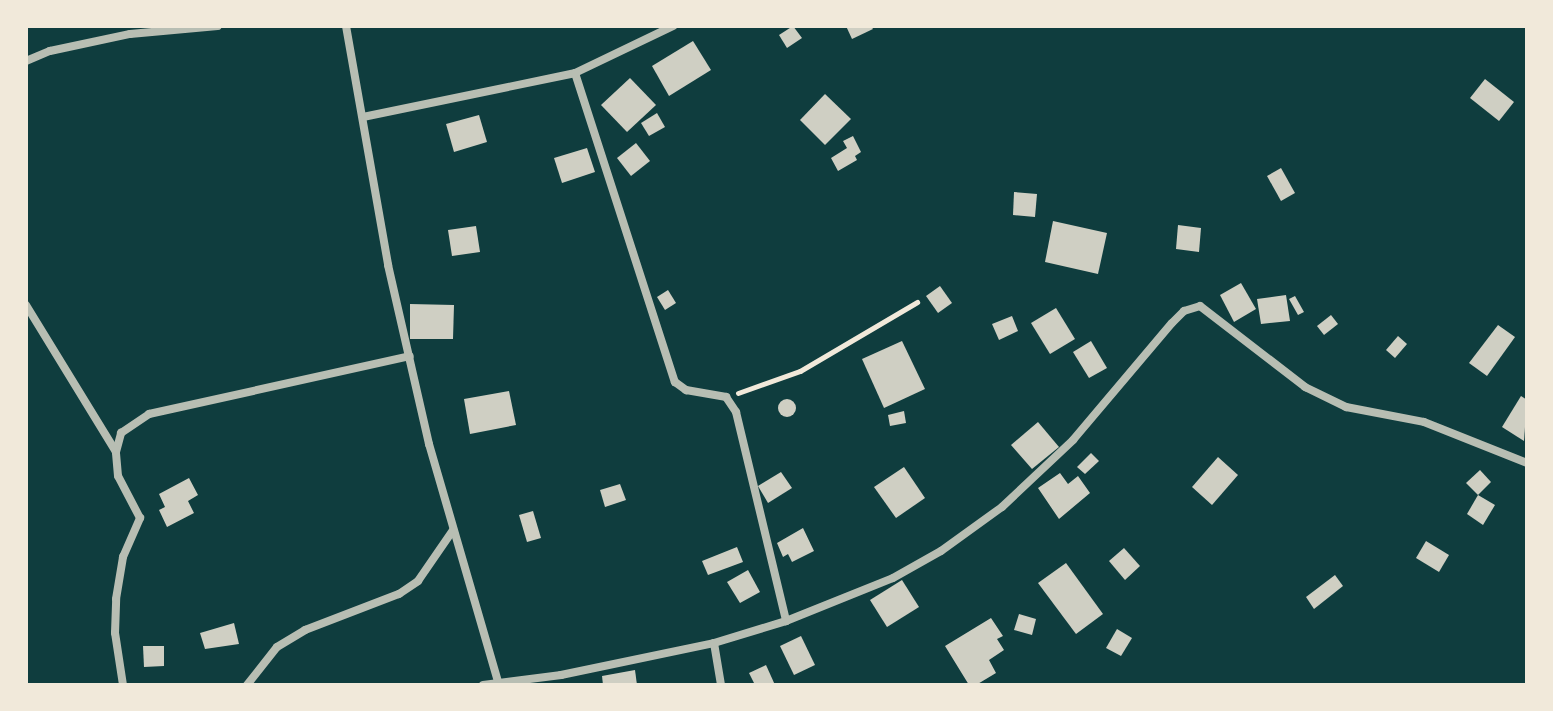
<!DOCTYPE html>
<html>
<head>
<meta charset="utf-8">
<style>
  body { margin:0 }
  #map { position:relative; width:1553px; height:711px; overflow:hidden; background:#0f3d3e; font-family:Arial,sans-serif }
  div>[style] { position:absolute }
  .building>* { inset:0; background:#cfcfc3 }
  .round { border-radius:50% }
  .path>* { height:5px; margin:-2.5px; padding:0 2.5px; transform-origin:2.5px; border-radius:2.5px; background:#f1e9da }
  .minor>* { height:8px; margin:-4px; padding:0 4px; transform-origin:4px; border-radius:4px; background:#b8beb3 }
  span { translate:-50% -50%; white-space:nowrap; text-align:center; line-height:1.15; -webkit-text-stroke:6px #f1e9da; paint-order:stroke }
  .frame { position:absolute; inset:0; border:28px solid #f1e9da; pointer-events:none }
</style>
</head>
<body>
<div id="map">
  <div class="building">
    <div style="clip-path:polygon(793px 26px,802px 38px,787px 48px,779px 35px)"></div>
    <div style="clip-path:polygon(846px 26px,871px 26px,873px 29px,852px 39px)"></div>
    <div style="clip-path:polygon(693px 41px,711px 70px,669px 96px,652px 66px)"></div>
    <div style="clip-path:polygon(630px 78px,656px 105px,627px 132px,601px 105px)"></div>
    <div style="clip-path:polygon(1485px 79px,1514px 102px,1499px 121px,1470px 98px)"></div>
    <div style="clip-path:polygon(825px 94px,851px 119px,825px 145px,800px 120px)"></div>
    <div style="clip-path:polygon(657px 113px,665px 127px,649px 136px,641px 123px)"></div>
    <div style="clip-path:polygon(479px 115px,487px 142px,454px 152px,446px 124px)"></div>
    <div style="clip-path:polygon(853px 136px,861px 152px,855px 156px,857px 160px,838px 171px,831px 158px,847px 148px,843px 141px)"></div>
    <div style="clip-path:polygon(636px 143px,650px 161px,631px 176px,617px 158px)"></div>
    <div style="clip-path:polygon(587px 148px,595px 172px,562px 183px,554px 158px)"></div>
    <div style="clip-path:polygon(1281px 168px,1295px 193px,1281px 201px,1267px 176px)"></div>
    <div style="clip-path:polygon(1014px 192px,1037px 194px,1035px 217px,1013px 215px)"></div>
    <div style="clip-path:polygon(1053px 221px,1107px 233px,1098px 274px,1045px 262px)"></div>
    <div style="clip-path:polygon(1178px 225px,1201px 228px,1199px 252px,1176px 249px)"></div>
    <div style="clip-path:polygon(476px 226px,480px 252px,452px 256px,448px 230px)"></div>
    <div style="clip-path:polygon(1241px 283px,1256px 309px,1234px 322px,1220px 295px)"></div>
    <div style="clip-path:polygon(940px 286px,952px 303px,938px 313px,926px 296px)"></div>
    <div style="clip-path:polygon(668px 290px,676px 303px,665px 310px,657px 297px)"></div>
    <div style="clip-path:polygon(1286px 295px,1290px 321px,1261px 324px,1257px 299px)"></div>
    <div style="clip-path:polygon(1295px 296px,1304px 312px,1298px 315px,1289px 299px)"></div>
    <div style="clip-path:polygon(410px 304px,454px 305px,453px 339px,410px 339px)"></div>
    <div style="clip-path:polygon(1056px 308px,1075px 339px,1050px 354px,1031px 323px)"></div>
    <div style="clip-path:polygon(1331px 315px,1338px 324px,1324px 335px,1317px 326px)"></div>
    <div style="clip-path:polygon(1012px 316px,1018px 331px,999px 340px,992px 324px)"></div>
    <div style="clip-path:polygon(1498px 325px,1515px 337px,1487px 376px,1469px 363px)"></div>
    <div style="clip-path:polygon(1398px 336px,1407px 344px,1395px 358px,1386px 350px)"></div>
    <div style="clip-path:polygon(902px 341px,925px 389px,884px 408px,862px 359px)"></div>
    <div style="clip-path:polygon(1091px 341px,1107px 368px,1089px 378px,1073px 352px)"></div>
    <div style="clip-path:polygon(509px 391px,516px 425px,470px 434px,464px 399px)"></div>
    <div style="clip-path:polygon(1521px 396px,1527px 400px,1524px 441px,1502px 427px)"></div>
    <div class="round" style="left:778px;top:399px;width:18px;height:18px"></div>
    <div style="clip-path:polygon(904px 411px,906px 423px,890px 426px,888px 415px)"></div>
    <div style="clip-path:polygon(1038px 422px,1059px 447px,1032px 469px,1011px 445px)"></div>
    <div style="clip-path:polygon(1091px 453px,1099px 461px,1085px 474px,1077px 467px)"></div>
    <div style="clip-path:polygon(1218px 457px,1238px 475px,1212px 505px,1192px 487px)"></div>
    <div style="clip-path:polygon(904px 467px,925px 498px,896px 518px,874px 487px)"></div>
    <div style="clip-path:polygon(1480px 470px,1491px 482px,1478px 495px,1466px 483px)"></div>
    <div style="clip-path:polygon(781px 472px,792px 488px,768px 503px,758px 486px)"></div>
    <div style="clip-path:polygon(1060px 473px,1068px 484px,1078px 476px,1090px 493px,1059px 519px,1038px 488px)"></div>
    <div style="clip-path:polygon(189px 478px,198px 495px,188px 501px,194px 513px,167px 527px,159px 510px,165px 507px,159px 494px)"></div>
    <div style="clip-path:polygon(620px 484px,626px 500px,605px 507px,600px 490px)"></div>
    <div style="clip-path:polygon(1478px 495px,1495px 505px,1483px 525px,1467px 514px)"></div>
    <div style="clip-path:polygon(533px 511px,541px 538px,527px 542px,519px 515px)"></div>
    <div style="clip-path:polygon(803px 528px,814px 551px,792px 562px,788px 554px,783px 557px,777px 543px)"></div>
    <div style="clip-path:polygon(1426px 541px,1449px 555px,1439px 572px,1416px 558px)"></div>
    <div style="clip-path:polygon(737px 547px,743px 562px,708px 575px,702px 561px)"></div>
    <div style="clip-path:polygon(1124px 548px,1140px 566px,1125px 580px,1109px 561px)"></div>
    <div style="clip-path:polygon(1066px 563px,1103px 614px,1076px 634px,1038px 583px)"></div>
    <div style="clip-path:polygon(748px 570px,760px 592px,740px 603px,727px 582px)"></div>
    <div style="clip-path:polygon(1335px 575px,1343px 586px,1314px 609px,1306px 597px)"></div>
    <div style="clip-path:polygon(902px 580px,919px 607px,887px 627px,870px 600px)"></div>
    <div style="clip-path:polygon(1019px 614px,1036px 619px,1032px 635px,1014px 630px)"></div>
    <div style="clip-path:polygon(991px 618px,1003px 636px,997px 639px,1004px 650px,989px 660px,996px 673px,976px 685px,969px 685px,945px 646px)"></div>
    <div style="clip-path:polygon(234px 623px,239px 644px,205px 649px,200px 633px)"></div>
    <div style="clip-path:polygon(1117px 629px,1132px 638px,1121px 656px,1106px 648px)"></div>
    <div style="clip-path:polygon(801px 636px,815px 665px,794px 675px,780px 646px)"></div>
    <div style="clip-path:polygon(143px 646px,164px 646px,164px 666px,144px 667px)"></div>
    <div style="clip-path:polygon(766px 665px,775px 685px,755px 685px,749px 673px)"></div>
    <div style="clip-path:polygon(635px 670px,637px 685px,603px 685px,602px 676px)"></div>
  </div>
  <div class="path">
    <div style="left:738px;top:393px;width:66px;rotate:-19.5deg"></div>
    <div style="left:800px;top:371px;width:136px;rotate:-30.5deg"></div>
  </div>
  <div class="minor">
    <div style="left:346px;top:26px;width:243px;rotate:80deg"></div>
    <div style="left:388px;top:265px;width:184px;rotate:77.1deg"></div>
    <div style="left:429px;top:444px;width:251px;rotate:73.8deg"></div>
    <div style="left:26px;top:61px;width:26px;rotate:-23deg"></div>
    <div style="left:50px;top:51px;width:82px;rotate:-12deg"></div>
    <div style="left:130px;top:34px;width:88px;rotate:-5.2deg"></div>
    <div style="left:575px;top:73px;width:325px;rotate:72.1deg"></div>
    <div style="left:675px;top:382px;width:14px;rotate:36deg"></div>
    <div style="left:686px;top:390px;width:41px;rotate:9.9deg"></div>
    <div style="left:726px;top:397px;width:18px;rotate:56deg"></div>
    <div style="left:736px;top:412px;width:215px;rotate:76.5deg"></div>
    <div style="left:363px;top:117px;width:217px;rotate:-11.7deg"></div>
    <div style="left:575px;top:73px;width:109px;rotate:-25.6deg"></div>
    <div style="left:26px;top:305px;width:172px;rotate:58.5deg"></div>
    <div style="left:714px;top:643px;width:43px;rotate:80.5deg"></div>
    <div style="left:123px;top:685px;width:53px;rotate:-98.7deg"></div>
    <div style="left:115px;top:633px;width:34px;rotate:-88deg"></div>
    <div style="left:116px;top:599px;width:43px;rotate:-80.5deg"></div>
    <div style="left:123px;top:557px;width:43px;rotate:-66.4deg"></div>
    <div style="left:140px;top:518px;width:47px;rotate:-117.6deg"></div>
    <div style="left:118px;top:476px;width:24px;rotate:-95deg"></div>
    <div style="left:116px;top:452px;width:20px;rotate:-75deg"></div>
    <div style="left:121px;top:433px;width:34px;rotate:-34deg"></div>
    <div style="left:149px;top:414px;width:267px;rotate:-12.5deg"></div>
    <div style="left:247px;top:685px;width:48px;rotate:-51.7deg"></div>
    <div style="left:277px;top:647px;width:33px;rotate:-31deg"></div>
    <div style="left:305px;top:630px;width:101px;rotate:-21deg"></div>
    <div style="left:399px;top:594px;width:23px;rotate:-34deg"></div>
    <div style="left:418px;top:581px;width:62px;rotate:-55.5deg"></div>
    <div style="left:483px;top:685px;width:79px;rotate:-7.3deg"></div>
    <div style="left:561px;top:675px;width:156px;rotate:-11.8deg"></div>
    <div style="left:714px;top:643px;width:75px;rotate:-17deg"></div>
    <div style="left:786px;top:621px;width:115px;rotate:-21.9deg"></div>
    <div style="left:893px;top:578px;width:55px;rotate:-29.4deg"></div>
    <div style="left:941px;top:551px;width:75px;rotate:-35.8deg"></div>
    <div style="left:1002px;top:507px;width:98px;rotate:-43.3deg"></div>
    <div style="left:1073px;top:440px;width:153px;rotate:-49.8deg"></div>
    <div style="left:1172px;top:323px;width:17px;rotate:-45deg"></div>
    <div style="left:1184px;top:311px;width:17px;rotate:-17deg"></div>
    <div style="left:1200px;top:306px;width:133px;rotate:37.6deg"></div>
    <div style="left:1305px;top:387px;width:46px;rotate:26deg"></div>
    <div style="left:1346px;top:407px;width:79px;rotate:10.9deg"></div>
    <div style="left:1424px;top:422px;width:111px;rotate:21.7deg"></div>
  </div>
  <div class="frame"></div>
</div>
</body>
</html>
